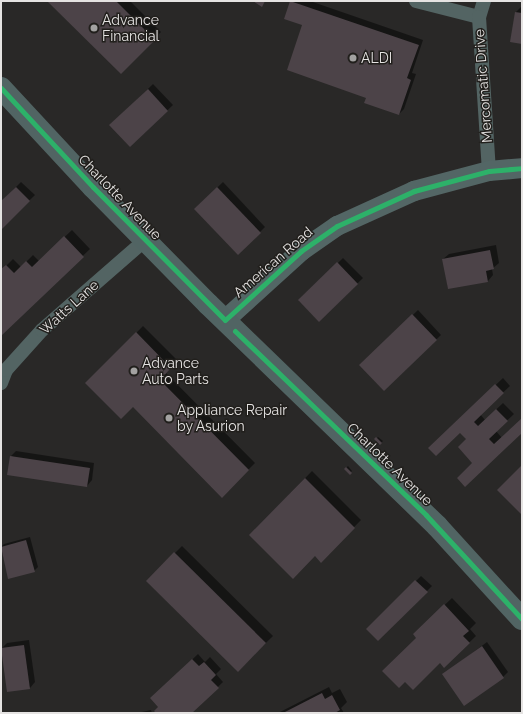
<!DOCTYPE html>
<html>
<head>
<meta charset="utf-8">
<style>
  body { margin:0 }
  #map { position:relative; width:523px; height:714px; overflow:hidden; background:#292827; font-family:Raleway,sans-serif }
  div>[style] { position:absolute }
  .shadow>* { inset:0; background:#0007 }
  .building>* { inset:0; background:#4c4348 }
  .street>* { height:14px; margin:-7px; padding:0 7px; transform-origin:7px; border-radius:7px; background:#536463 }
  .secondary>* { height:20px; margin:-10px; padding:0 10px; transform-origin:10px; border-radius:10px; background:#536665 }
  .primary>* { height:22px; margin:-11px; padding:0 11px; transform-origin:11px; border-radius:11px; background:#516463 }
  .cycleway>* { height:5px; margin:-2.5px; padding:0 2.5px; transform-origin:2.5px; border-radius:2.5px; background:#2db169 }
  .dots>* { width:11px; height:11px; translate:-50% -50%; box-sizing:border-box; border:2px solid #211f1c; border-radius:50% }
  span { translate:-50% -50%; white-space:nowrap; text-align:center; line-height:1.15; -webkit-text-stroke:3px #211f1c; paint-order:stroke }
  .poi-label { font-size:14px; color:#e5e3e2 }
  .left { translate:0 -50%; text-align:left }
  .street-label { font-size:14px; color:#e5e3e2 }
  .frame { position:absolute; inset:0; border:2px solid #e5e3e2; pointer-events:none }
</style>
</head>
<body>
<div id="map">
  <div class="shadow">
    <div style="clip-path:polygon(49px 1px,130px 1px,161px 32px,121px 73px)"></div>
    <div style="clip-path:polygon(292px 1px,310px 1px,423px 40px,412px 73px,416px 74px,404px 109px,399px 114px,367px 97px,304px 25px)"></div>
    <div style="clip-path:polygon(521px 7px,522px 7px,522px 43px,516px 12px)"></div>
    <div style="clip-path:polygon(153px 84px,173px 105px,130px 146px,116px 120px)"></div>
    <div style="clip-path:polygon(21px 182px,35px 195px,1px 228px,1px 202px)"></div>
    <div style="clip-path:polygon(223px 182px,265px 227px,238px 254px,195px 209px)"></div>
    <div style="clip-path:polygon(72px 230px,90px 249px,1px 334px,1px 271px,13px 259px,21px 267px,33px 255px,39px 261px)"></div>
    <div style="clip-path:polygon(496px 245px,499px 263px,492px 269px,493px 275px,488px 281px,448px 288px,443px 259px,449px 254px)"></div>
    <div style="clip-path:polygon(343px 258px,363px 278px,319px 321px,299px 301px)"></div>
    <div style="clip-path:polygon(418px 310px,441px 335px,384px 390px,361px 365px)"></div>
    <div style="clip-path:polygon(143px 326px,178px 361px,166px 373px,255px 463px,222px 496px,133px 406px,87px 383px)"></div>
    <div style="clip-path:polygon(503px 378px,510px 386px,480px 414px,485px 420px,503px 403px,514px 414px,496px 431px,502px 438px,522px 419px,522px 431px,474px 463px,467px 439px,460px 431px,430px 448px)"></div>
    <div style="clip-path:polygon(378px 437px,383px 441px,380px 444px,376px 439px)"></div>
    <div style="clip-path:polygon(16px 451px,94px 463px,92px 480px,87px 486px,11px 456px)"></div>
    <div style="clip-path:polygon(348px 466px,352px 471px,350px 473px,345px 469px)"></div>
    <div style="clip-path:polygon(312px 471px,361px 520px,321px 561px,315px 555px,250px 535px)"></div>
    <div style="clip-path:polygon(30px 537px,38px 567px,34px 571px,9px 578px,1px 547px,4px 544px)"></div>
    <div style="clip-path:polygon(182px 546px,273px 636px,238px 670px,147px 581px)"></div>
    <div style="clip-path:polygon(421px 576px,432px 586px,378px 640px,368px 629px)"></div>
    <div style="clip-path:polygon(452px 598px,476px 623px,470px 629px,476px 636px,445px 666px,414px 634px)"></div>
    <div style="clip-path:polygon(29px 640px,35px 682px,30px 688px,1px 649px,7px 643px)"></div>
    <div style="clip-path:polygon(487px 642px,508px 672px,503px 677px,444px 674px)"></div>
    <div style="clip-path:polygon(198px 654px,205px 662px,210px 657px,221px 669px,216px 674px,223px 682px,191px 713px,157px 713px,159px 706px,157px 693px)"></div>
    <div style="clip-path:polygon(329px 687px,332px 693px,340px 689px,347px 702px,341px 708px,344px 713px,278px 713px)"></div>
    <div style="clip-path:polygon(151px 710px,152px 713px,137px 713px)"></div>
  </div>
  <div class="building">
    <div style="clip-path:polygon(47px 1px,116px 1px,155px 40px,121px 74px)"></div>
    <div style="clip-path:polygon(253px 1px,265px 1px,262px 7px)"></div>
    <div style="clip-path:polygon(290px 1px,419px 45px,407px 78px,411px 80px,399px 115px,364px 103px,366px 98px,287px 70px,302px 25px,284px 19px)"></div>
    <div style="clip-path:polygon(515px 12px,522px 13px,522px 44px,510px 42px)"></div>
    <div style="clip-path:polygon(148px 89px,168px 111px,130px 147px,109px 125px)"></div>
    <div style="clip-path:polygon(16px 187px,30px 201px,1px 230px,1px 201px)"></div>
    <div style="clip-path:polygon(217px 187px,261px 233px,238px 255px,194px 209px)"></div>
    <div style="clip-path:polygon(64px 236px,84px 257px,1px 336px,1px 269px,6px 265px,14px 273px,26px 261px,32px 267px)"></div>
    <div style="clip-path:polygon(490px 250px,494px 269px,486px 271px,488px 282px,448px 289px,442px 259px)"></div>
    <div style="clip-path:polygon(337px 262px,358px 284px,319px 322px,298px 300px)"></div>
    <div style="clip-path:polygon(412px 314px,437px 340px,384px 391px,359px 365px)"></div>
    <div style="clip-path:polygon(136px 332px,171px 368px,160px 380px,249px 470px,222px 498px,133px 407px,121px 419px,85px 383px)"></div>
    <div style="clip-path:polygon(495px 384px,504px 393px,474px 422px,478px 426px,496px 409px,508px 421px,489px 439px,494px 444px,522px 418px,522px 433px,465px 487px,457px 478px,472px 463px,458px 447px,466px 439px,460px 433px,436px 456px,428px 448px)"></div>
    <div style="clip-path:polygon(376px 437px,382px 443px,380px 445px,374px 439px)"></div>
    <div style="clip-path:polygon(10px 456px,90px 468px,87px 487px,7px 475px)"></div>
    <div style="clip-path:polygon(521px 466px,522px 468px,522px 515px,497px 490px)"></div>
    <div style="clip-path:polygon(346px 467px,352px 473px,350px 475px,344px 469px)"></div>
    <div style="clip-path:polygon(305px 478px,355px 528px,321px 563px,315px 556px,293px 579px,249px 535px)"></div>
    <div style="clip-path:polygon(26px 540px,35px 572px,8px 579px,1px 547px)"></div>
    <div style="clip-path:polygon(174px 552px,266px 643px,238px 672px,146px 581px)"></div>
    <div style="clip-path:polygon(415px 580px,428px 592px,378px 641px,366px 629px)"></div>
    <div style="clip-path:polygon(444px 604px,469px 631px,463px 636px,470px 643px,444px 668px,440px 663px,413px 690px,405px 682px,399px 688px,382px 671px,416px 638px,413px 634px)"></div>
    <div style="clip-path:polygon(24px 645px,30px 689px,7px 692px,1px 648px)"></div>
    <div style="clip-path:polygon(482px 646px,504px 678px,464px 706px,442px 674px)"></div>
    <div style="clip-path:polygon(192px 659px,199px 666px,204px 662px,216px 675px,211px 680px,219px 688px,192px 713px,156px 713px,154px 711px,158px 707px,150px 698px)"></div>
    <div style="clip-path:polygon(322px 693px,325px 699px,332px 695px,340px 710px,335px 713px,283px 713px)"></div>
  </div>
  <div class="street">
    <div style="left:416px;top:1px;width:65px;rotate:14.3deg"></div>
    <div style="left:484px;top:1px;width:17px;rotate:107deg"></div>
    <div style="left:479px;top:17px;width:154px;rotate:86.3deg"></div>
    <div style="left:1px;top:383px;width:14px;rotate:-69deg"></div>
    <div style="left:6px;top:370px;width:54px;rotate:-48deg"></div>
    <div style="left:42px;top:330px;width:137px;rotate:-41.1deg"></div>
  </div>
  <div class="secondary">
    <div style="left:225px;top:320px;width:103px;rotate:-42.2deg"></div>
    <div style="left:301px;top:251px;width:44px;rotate:-34.8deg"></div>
    <div style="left:337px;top:226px;width:85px;rotate:-24.4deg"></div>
    <div style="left:414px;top:191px;width:78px;rotate:-14.9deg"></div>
    <div style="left:489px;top:171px;width:33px;rotate:-5deg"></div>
  </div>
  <div class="primary">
    <div style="left:1px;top:88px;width:135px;rotate:47.1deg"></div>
    <div style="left:93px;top:187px;width:164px;rotate:45.5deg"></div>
    <div style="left:208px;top:304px;width:319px;rotate:44.1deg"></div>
    <div style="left:437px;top:526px;width:126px;rotate:47.6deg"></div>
  </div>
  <div class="cycleway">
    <div style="left:1px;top:88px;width:135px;rotate:47.1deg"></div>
    <div style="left:93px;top:187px;width:187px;rotate:45.2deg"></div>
    <div style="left:225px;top:320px;width:103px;rotate:-42.2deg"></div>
    <div style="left:301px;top:251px;width:44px;rotate:-34.8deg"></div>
    <div style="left:337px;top:226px;width:85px;rotate:-24.4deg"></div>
    <div style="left:414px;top:191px;width:78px;rotate:-14.9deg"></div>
    <div style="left:489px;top:171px;width:33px;rotate:-5deg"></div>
    <div style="left:235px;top:331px;width:265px;rotate:43.9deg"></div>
    <div style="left:426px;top:515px;width:142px;rotate:47.3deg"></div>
  </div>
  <div class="dots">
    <div style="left:94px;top:28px;background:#a3a2a1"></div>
    <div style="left:353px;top:58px;background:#a3a2a1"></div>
    <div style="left:134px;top:371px;background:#a3a2a1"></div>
    <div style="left:169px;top:418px;background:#a3a2a1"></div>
  </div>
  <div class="poi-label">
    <span class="left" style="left:102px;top:28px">Advance<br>Financial</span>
    <span class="left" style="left:361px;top:58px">ALDI</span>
    <span class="left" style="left:142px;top:371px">Advance<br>Auto Parts</span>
    <span class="left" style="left:177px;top:418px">Appliance Repair<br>by Asurion</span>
  </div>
  <div class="street-label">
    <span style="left:483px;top:86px;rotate:-94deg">Mercomatic Drive</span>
    <span style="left:120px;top:197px;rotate:46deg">Charlotte Avenue</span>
    <span style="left:273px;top:262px;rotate:-41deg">American Road</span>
    <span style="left:69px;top:307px;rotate:-42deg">Watts Lane</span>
    <span style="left:390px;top:464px;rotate:44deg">Charlotte Avenue</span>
  </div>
  <div class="frame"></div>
</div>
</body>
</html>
